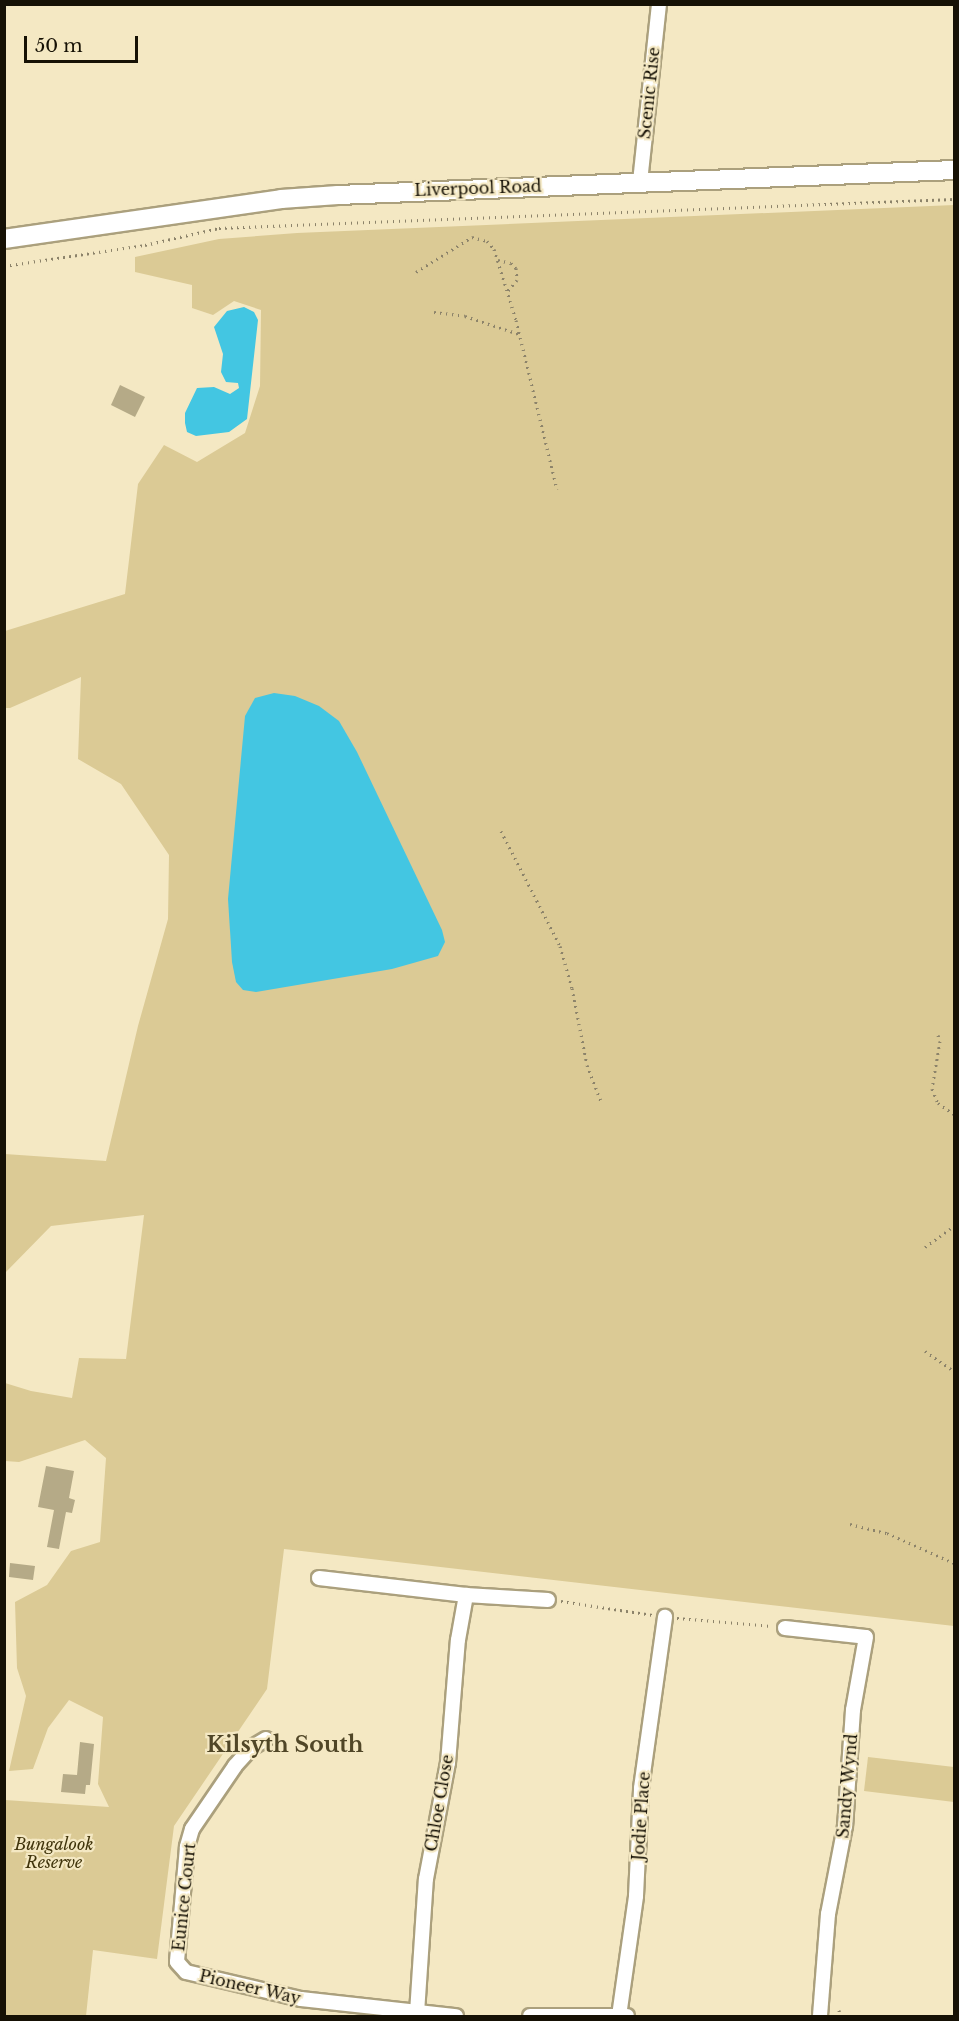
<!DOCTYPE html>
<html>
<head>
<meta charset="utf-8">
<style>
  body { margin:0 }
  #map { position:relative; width:959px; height:2021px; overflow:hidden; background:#f4e8c3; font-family:"Libre Baskerville",serif }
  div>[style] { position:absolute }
  .green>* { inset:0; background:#dbca95 }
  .water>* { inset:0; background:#43c6e2 }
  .building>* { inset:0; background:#b5aa87 }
  .path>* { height:3px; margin-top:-1.5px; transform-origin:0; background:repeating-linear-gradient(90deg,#8c836a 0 1.5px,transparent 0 6px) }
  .roads { filter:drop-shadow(2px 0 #aba07d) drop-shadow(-2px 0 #aba07d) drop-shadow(0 2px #aba07d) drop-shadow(0 -2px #aba07d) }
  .street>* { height:14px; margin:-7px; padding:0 7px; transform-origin:7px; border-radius:7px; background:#fff }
  .secondary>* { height:18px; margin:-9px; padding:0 9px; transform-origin:9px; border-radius:9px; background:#fff }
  span { translate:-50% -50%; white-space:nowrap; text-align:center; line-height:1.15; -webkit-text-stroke:4.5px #f4e8c3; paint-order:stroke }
  .street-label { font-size:16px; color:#161105 }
  .park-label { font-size:16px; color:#40340b; font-style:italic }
  .district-label { font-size:22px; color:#504627; font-weight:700 }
  .frame { position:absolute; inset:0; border:6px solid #161105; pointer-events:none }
  .scale { position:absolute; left:24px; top:36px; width:114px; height:27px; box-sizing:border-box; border:3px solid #161105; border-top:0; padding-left:8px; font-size:18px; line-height:21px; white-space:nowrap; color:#161105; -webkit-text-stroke:4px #f4e8c3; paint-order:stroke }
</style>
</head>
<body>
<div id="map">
  <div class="green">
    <div style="clip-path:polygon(954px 205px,954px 1626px,284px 1549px,267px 1689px,174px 1826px,157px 1959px,93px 1950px,86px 2016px,5px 2016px,5px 1800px,109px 1807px,98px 1784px,103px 1717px,69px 1700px,48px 1728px,33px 1769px,9px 1771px,26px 1696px,17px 1668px,15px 1602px,47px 1585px,71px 1551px,100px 1542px,106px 1458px,85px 1440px,19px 1462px,5px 1461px,5px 1383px,31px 1391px,72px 1398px,79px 1358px,126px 1359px,144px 1215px,51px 1226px,5px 1273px,5px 1154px,106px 1161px,138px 1026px,168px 919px,169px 855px,121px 784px,78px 759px,81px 677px,10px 708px,5px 708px,5px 631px,125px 594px,138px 484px,164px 445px,197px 462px,245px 433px,260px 386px,261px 310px,234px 301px,213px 315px,192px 308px,192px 285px,135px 272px,135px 257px,219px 239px,297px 233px)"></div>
    <div style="clip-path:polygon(868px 1757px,954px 1767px,954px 1802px,864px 1791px)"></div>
  </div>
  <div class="water">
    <div style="clip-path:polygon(244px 307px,254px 312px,258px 320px,247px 419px,229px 432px,196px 436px,187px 432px,185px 423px,185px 413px,197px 388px,214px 387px,230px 394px,239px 388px,238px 383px,226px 382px,221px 372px,223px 354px,214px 327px,227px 311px)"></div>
    <div style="clip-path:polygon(274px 693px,295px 696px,319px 706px,339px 721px,357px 752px,442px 930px,445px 942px,438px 956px,392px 969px,256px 992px,243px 990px,236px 982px,232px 962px,228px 899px,245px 716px,255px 698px)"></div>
  </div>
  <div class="building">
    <div style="clip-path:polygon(120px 385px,145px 397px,135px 417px,111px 405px)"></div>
    <div style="clip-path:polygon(46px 1466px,74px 1471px,69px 1498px,75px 1500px,72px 1513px,66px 1512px,59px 1549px,47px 1547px,54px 1510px,38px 1507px)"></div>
    <div style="clip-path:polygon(10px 1563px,35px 1566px,33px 1580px,9px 1577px)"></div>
    <div style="clip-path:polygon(80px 1742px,94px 1744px,90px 1785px,86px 1785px,85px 1794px,61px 1792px,63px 1774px,77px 1775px)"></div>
  </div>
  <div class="path">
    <div style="left:498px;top:260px;width:13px;rotate:13deg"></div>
    <div style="left:511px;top:263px;width:7px;rotate:45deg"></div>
    <div style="left:516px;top:268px;width:12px;rotate:85deg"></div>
    <div style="left:517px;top:280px;width:16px;rotate:130deg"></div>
    <div style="left:4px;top:266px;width:143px;rotate:-8.5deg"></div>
    <div style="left:145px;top:245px;width:76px;rotate:-12.9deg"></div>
    <div style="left:219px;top:228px;width:736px;rotate:-2.26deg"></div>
    <div style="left:416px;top:272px;width:66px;rotate:-32deg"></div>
    <div style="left:472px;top:237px;width:16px;rotate:15deg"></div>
    <div style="left:487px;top:241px;width:11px;rotate:49deg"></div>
    <div style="left:494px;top:249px;width:74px;rotate:72.8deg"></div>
    <div style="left:516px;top:320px;width:174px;rotate:76.4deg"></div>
    <div style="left:434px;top:312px;width:31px;rotate:7deg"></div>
    <div style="left:465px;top:316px;width:57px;rotate:18.4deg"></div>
    <div style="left:501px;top:831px;width:129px;rotate:62.8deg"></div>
    <div style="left:560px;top:946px;width:44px;rotate:74.1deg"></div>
    <div style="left:572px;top:988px;width:78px;rotate:79deg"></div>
    <div style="left:587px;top:1065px;width:39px;rotate:69deg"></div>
    <div style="left:938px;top:1035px;width:6px;rotate:72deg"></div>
    <div style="left:940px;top:1041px;width:49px;rotate:99.5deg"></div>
    <div style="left:932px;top:1089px;width:15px;rotate:67deg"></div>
    <div style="left:938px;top:1103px;width:19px;rotate:35deg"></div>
    <div style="left:925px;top:1247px;width:36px;rotate:-36deg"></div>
    <div style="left:925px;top:1351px;width:35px;rotate:35deg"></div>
    <div style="left:850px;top:1524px;width:38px;rotate:14deg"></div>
    <div style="left:887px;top:1533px;width:73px;rotate:24.1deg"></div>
    <div style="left:561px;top:1601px;width:93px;rotate:8.7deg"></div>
    <div style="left:677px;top:1618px;width:95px;rotate:4.8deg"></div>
    <div style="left:839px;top:2010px;width:6px;rotate:81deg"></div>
  </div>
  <div class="roads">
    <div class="street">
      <div style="left:640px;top:182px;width:179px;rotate:-83.9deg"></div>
      <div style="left:319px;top:1578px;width:148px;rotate:6.6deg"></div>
      <div style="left:466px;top:1595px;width:82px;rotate:3.5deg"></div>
      <div style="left:785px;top:1628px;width:81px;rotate:6.3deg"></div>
      <div style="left:866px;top:1637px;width:74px;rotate:100.1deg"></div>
      <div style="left:853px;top:1710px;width:116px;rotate:93.9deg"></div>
      <div style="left:845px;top:1826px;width:90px;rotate:100.9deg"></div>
      <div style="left:828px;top:1914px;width:102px;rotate:94.5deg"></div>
      <div style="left:266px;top:1739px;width:17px;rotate:149deg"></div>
      <div style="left:251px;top:1748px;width:24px;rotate:132deg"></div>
      <div style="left:235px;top:1766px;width:76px;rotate:124.3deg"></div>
      <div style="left:192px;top:1829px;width:19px;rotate:106deg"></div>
      <div style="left:187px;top:1847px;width:115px;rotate:95deg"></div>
      <div style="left:177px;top:1962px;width:13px;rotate:48deg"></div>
      <div style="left:186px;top:1972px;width:118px;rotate:13.2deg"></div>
      <div style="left:301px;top:1999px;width:156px;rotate:6.3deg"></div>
      <div style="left:417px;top:2013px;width:134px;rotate:-86.2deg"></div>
      <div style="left:426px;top:1879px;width:118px;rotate:-79.3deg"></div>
      <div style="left:448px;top:1763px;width:123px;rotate:-85.4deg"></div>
      <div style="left:458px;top:1640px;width:46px;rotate:-79.9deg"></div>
      <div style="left:530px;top:2016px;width:97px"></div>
      <div style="left:619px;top:2016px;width:121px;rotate:-81.9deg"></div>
      <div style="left:636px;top:1896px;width:108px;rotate:-87.3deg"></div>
      <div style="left:641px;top:1788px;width:173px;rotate:-82deg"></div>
    </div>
    <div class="secondary">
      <div style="left:4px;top:239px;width:280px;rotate:-8.2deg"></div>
      <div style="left:281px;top:199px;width:57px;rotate:-4deg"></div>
      <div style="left:338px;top:195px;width:617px;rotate:-2.32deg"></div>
    </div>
  </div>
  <div class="street-label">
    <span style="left:649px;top:93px;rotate:-84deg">Scenic Rise</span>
    <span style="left:478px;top:188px;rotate:-2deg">Liverpool Road</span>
    <span style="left:847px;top:1786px;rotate:-85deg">Sandy Wynd</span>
    <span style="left:439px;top:1803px;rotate:-80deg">Chloe Close</span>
    <span style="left:641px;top:1816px;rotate:-86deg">Jodie Place</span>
    <span style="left:184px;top:1897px;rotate:-84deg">Eunice Court</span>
    <span style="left:250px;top:1987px;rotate:13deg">Pioneer Way</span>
  </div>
  <div class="park-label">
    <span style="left:54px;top:1853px">Bungalook<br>Reserve</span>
  </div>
  <div class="district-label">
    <span style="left:285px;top:1745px">Kilsyth South</span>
  </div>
  <div class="frame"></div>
  <div class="scale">50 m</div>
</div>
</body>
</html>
